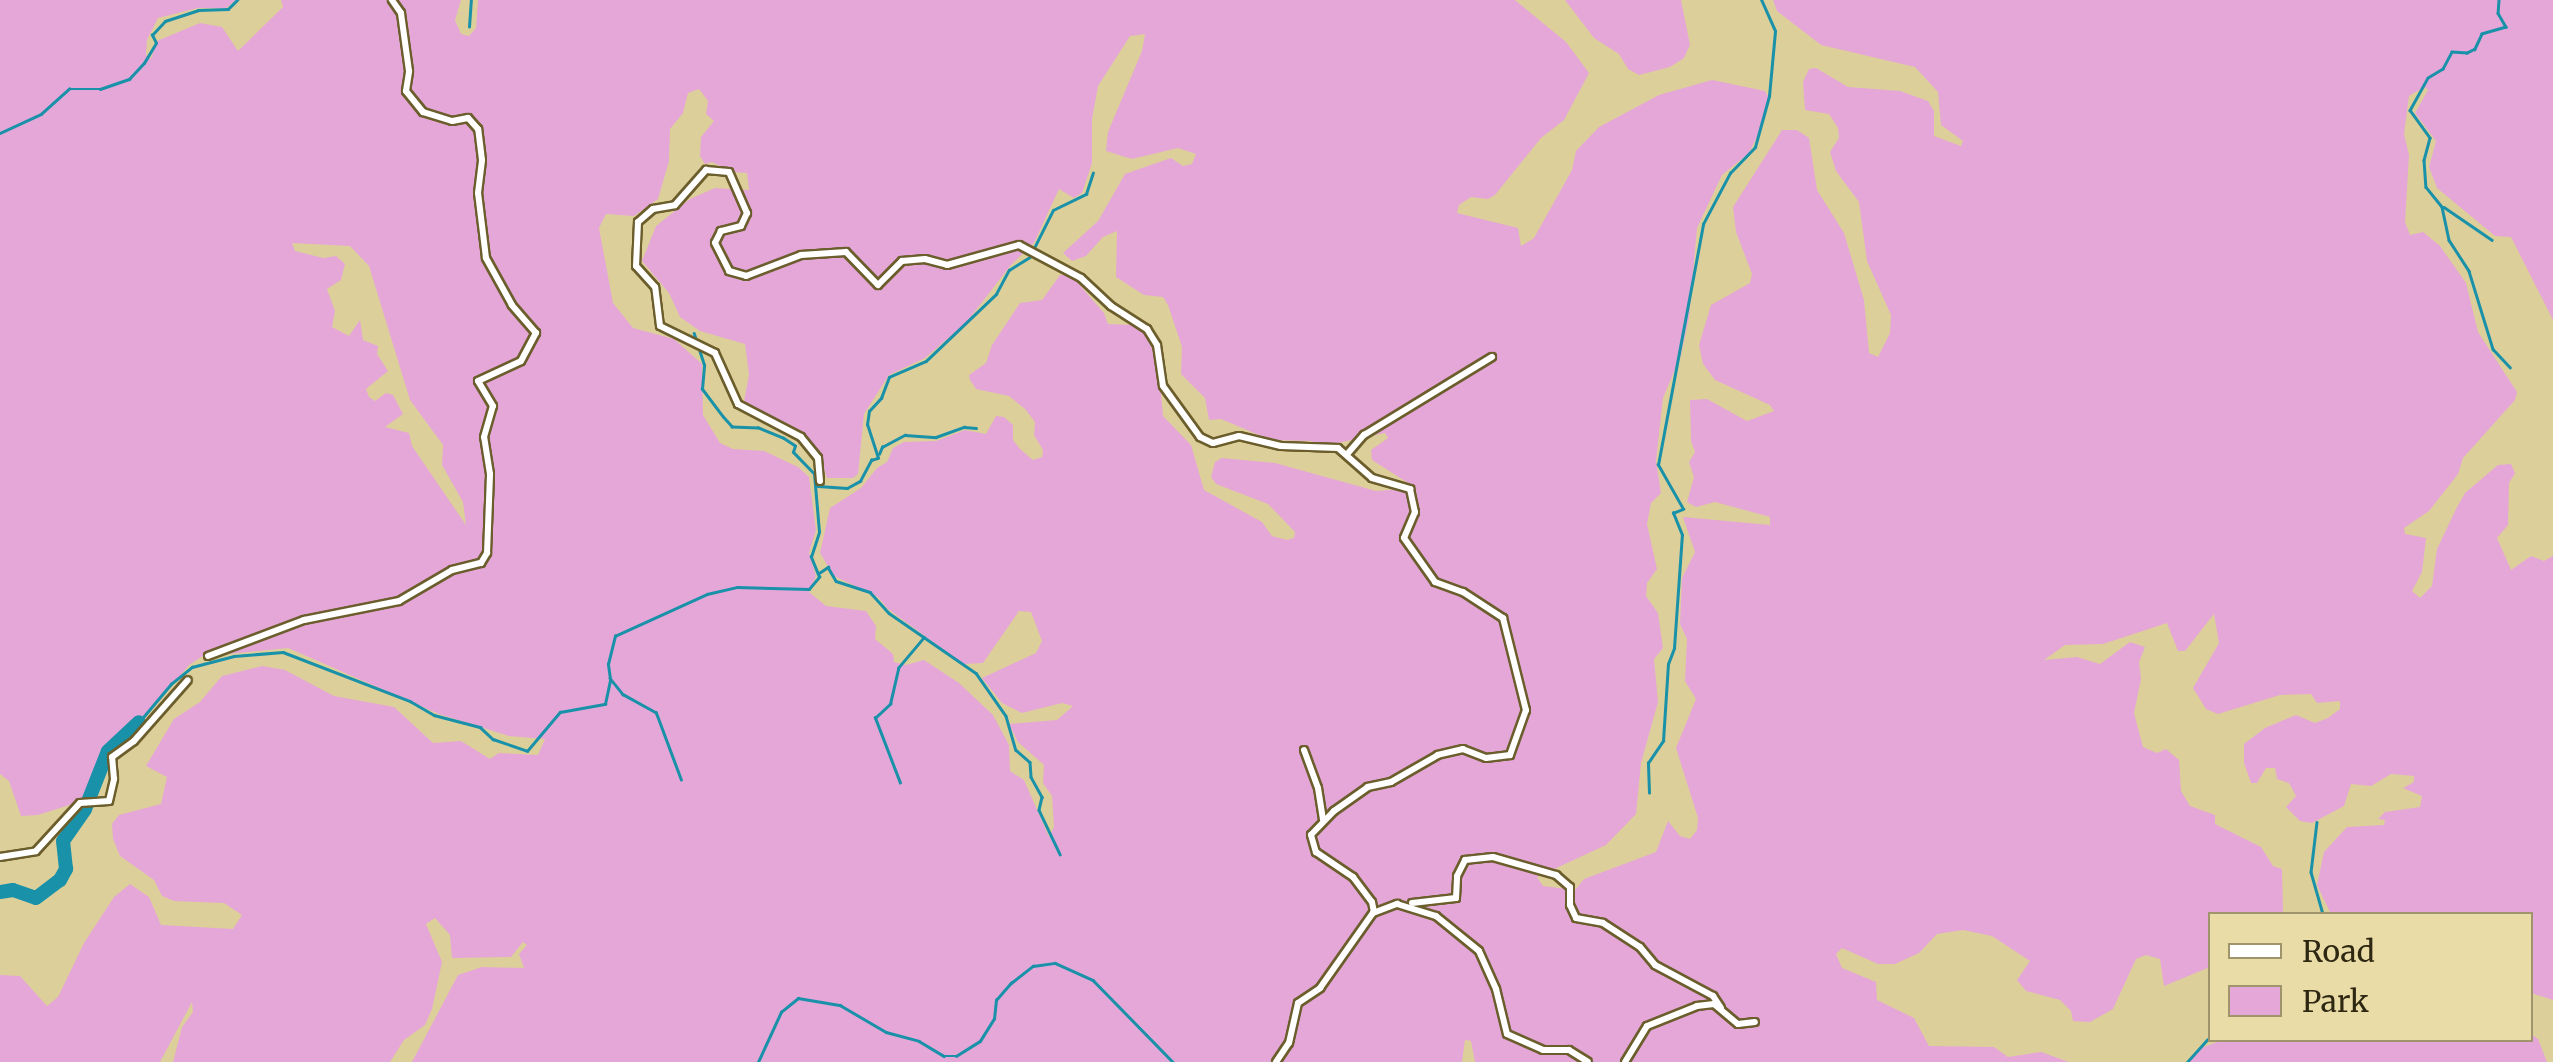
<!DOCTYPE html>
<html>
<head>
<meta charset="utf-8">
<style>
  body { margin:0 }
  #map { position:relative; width:2553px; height:1062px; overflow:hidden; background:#ddcf9a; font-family:Merriweather,serif }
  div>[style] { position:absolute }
  .green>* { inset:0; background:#e5a7d7 }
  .stream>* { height:2.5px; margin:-1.25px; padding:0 1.25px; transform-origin:1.25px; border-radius:1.25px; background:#1891a9 }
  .river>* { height:14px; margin:-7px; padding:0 7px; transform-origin:7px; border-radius:7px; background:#1891a9 }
  .roads { filter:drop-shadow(2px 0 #6b5e2c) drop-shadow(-2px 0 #6b5e2c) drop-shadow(0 2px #6b5e2c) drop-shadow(0 -2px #6b5e2c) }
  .minor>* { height:6px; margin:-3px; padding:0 3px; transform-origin:3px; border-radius:3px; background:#fff }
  span { translate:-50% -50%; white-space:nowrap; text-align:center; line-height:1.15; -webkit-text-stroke:9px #eadca7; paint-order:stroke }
  .legend { position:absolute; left:2208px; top:912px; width:325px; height:130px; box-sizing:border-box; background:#eadca7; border:2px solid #9f946c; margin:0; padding:12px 18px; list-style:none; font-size:30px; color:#2e2813 }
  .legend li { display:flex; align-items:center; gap:20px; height:50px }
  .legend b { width:50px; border:2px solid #9f946c }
</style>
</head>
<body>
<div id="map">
  <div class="green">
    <div style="clip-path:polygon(evenodd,0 0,236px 0,226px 8px,198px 8px,158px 18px,147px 40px,146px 55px,151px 59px,157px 41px,200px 23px,222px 27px,238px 51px,283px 7px,281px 0,461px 0,455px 20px,461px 34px,469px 36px,476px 28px,478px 0,1515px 0,1566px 42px,1589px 73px,1564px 120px,1541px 138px,1495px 195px,1488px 199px,1471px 197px,1459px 205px,1457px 213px,1518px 228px,1521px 246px,1534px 238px,1572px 170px,1576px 151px,1599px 127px,1659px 95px,1712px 80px,1765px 91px,1769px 98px,1759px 133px,1749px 153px,1722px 175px,1697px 228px,1689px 318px,1681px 355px,1663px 398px,1656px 461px,1661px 493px,1651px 503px,1647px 524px,1657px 569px,1647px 583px,1646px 596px,1658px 613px,1663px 648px,1654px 659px,1658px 702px,1641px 763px,1636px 814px,1606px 845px,1537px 877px,1543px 886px,1567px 889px,1568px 904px,1574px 904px,1575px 890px,1584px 879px,1656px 852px,1668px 821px,1680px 836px,1690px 839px,1697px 830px,1698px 818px,1676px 748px,1696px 699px,1685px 681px,1687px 639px,1680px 624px,1682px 578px,1695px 552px,1683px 517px,1770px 525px,1770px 517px,1741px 509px,1715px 502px,1696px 507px,1687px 502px,1694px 477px,1689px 462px,1695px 452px,1691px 441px,1690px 400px,1707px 399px,1747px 421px,1774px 411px,1770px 405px,1715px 380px,1703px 364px,1699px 345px,1711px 305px,1750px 283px,1752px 274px,1736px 232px,1733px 207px,1782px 130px,1797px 130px,1809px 138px,1817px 190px,1844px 233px,1864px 300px,1869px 353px,1878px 357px,1890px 333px,1891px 315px,1867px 261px,1859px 202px,1836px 171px,1830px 152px,1839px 138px,1838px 128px,1829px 114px,1805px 110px,1803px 82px,1809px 69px,1816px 68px,1848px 87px,1900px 91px,1928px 101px,1934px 111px,1934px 136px,1961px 146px,1963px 141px,1941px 125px,1938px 92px,1915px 67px,1821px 45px,1777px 11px,1773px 0,2553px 0,2553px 320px,2511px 237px,2495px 236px,2437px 188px,2429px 167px,2436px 141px,2415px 113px,2428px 90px,2424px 87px,2409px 96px,2404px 134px,2409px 155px,2405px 222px,2410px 235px,2423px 232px,2440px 246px,2466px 283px,2478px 332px,2517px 392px,2515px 400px,2463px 458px,2458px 474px,2429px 511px,2404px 528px,2405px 534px,2426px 538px,2422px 572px,2412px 591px,2420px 598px,2432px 586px,2437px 549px,2456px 509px,2465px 493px,2498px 465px,2511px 464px,2515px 473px,2509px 483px,2508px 525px,2497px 538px,2511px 570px,2531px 556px,2544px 561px,2553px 556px,2553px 1000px,2531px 993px,2530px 914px,2331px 914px,2317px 885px,2324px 852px,2347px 827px,2384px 825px,2385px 820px,2378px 819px,2385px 812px,2420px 807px,2422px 796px,2403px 788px,2414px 782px,2414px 776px,2391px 774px,2371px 786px,2351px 784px,2344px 806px,2312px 823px,2300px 821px,2286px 807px,2296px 796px,2289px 783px,2277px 779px,2275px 768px,2266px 768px,2257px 783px,2251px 783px,2244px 763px,2244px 744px,2265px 728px,2296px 715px,2315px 723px,2328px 718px,2340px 709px,2340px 701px,2317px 703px,2311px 694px,2280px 695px,2218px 714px,2206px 709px,2193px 688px,2219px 643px,2214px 614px,2185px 651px,2178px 651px,2167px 623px,2103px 644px,2065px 645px,2044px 660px,2077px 657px,2100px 664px,2130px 642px,2145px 647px,2139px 662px,2141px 679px,2134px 713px,2143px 747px,2157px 753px,2166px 749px,2179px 760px,2181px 791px,2190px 806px,2215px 815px,2215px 824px,2261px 847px,2273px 866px,2282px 869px,2283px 914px,2210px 914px,2210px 967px,2164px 986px,2160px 959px,2146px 955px,2136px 959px,2113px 1009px,2090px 1022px,2073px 1021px,2071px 1011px,2060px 1000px,2026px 991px,2017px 980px,2030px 961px,1992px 936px,1963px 930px,1937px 934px,1919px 953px,1895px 964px,1878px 964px,1842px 948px,1836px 954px,1842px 968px,1876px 982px,1877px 1000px,1914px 1018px,1929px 1046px,1994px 1047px,2008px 1057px,2041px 1052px,2069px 1062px,1475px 1062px,1471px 1041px,1465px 1040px,1462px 1062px,412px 1062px,458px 975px,482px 967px,524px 968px,519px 954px,527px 945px,523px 942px,511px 957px,452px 958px,450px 935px,435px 918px,426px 924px,442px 962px,432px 1009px,425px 1025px,404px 1040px,390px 1062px,173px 1062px,182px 1027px,193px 1012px,192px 1002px,160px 1062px,0 1062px,0 975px,20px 976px,47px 1006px,58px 997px,84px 943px,114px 897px,130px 884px,149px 897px,161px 925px,233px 929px,242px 915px,224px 903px,174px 901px,162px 896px,154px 880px,120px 856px,113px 839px,112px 824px,119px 815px,161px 804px,167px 777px,146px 766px,174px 719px,200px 702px,222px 676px,262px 666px,285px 670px,334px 696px,394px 707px,433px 743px,461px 741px,490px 759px,499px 753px,538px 755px,545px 739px,509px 736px,439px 714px,288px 648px,229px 654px,212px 650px,189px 665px,141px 723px,110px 746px,85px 800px,38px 815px,21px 816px,9px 781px,0 774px,0 0,1145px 34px,1142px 51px,1108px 132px,1106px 151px,1132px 159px,1178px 148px,1196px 154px,1192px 164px,1183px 166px,1171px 158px,1125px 174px,1098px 221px,1063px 253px,1072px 261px,1086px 256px,1103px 237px,1117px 231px,1116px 277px,1144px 295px,1163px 297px,1168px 305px,1182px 347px,1181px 374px,1205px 398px,1209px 420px,1221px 419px,1271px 440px,1311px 441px,1323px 446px,1385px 433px,1388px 438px,1371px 450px,1372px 460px,1416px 488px,1376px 491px,1275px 463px,1222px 458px,1215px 462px,1211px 477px,1216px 484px,1268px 504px,1295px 532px,1294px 538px,1287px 540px,1272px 536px,1262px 522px,1204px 490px,1191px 445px,1163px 416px,1158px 359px,1147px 333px,1134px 325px,1108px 324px,1104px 313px,1071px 275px,1060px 275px,1042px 300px,1020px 303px,992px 345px,986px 363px,969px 375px,970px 380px,976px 389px,1009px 396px,1025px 409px,1035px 422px,1034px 435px,1043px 450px,1042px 457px,1033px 460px,1020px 449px,1013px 440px,1013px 425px,1004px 417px,996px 416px,986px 434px,965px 430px,936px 441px,904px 442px,893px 448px,887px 462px,877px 468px,861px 488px,830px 508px,820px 553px,834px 576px,878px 597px,888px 609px,963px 664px,983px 663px,1019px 611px,1031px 612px,1042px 641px,1036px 653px,982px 678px,1002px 703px,1022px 713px,1062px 703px,1073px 706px,1057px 720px,1009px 724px,1018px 742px,1044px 765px,1043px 783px,1052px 796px,1054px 827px,1049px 837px,1024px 780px,1010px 771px,1009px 745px,993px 715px,959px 683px,924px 660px,906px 665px,894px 662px,893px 654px,875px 639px,876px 626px,866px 611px,826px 606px,809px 592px,816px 576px,809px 553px,816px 530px,809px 477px,798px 467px,764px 451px,733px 449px,720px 443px,703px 415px,702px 364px,674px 339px,633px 328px,613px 303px,599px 228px,606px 214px,634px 216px,658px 199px,669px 161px,670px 129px,683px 113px,688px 93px,699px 89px,708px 101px,706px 114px,714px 121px,701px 137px,700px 156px,705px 164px,712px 162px,733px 172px,747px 173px,749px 190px,715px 188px,690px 199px,656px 226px,642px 261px,669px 293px,680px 317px,700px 331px,745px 344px,749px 375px,744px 401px,749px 406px,806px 435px,820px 456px,827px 478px,853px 478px,858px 474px,864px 414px,889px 375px,925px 358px,966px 323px,1010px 266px,1034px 243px,1059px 189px,1074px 198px,1082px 193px,1092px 163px,1092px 119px,1098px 86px,1130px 36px,1145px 34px,0 0,292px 243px,350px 246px,369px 266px,410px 400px,443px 445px,442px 465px,463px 502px,466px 525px,412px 446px,409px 433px,385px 427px,403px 414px,393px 395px,386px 393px,375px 401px,369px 397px,366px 389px,388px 371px,377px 354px,378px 346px,363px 340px,360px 320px,349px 336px,332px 327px,335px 311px,327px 289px,341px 280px,345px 264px,336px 256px,323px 258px,295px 251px,292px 243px)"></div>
    <div style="clip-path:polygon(1565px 0,1681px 0,1690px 45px,1684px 58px,1670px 67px,1639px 75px,1628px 69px,1619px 54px,1594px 38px)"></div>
    <div style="clip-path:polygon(2531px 1034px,2538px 1039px,2547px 1062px,2189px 1062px,2198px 1049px,2223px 1040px,2530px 1040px)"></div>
  </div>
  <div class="stream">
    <div style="left:2499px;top:0;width:13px;rotate:94deg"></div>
    <div style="left:2498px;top:13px;width:16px;rotate:60deg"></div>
    <div style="left:2506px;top:27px;width:25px;rotate:164deg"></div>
    <div style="left:2482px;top:34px;width:17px;rotate:115deg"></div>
    <div style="left:2475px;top:49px;width:9px;rotate:153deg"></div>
    <div style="left:2467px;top:53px;width:15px;rotate:-176deg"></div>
    <div style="left:2452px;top:52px;width:19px;rotate:118deg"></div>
    <div style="left:2443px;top:69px;width:17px;rotate:149deg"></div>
    <div style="left:2428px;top:78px;width:37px;rotate:119deg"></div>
    <div style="left:2410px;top:110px;width:34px;rotate:54deg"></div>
    <div style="left:2430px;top:138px;width:23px;rotate:105deg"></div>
    <div style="left:2424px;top:160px;width:27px;rotate:86deg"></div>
    <div style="left:2426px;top:187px;width:26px;rotate:51deg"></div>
    <div style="left:2442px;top:207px;width:34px;rotate:78deg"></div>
    <div style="left:2449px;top:240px;width:37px;rotate:57deg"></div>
    <div style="left:2469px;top:271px;width:82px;rotate:72.9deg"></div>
    <div style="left:2493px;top:349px;width:25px;rotate:47deg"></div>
    <div style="left:469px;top:27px;width:27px;rotate:-86deg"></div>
    <div style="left:0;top:133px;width:45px;rotate:-24.9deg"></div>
    <div style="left:41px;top:114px;width:38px;rotate:-42deg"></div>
    <div style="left:69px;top:89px;width:31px"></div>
    <div style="left:100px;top:89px;width:31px;rotate:-19deg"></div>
    <div style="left:129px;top:79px;width:22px;rotate:-47deg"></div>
    <div style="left:144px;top:63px;width:23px;rotate:-59deg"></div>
    <div style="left:156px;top:43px;width:9px;rotate:-117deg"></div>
    <div style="left:152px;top:35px;width:19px;rotate:-47deg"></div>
    <div style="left:165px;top:21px;width:35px;rotate:-18deg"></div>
    <div style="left:198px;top:10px;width:30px;rotate:-2deg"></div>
    <div style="left:228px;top:9px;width:13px;rotate:-45deg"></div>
    <div style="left:2444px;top:207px;width:58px;rotate:34.5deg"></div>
    <div style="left:1034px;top:248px;width:42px;rotate:-63.4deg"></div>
    <div style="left:1053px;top:210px;width:37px;rotate:-26deg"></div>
    <div style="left:1086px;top:194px;width:22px;rotate:-72deg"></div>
    <div style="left:879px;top:454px;width:8px;rotate:-67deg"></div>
    <div style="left:882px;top:447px;width:26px;rotate:-28deg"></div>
    <div style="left:905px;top:435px;width:31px;rotate:4deg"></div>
    <div style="left:936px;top:437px;width:30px;rotate:-20deg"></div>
    <div style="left:964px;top:427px;width:12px;rotate:5deg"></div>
    <div style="left:818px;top:486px;width:29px;rotate:4deg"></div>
    <div style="left:847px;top:488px;width:15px;rotate:-28deg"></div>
    <div style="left:860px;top:481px;width:24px;rotate:-62deg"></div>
    <div style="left:871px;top:460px;width:7px;rotate:-16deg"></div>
    <div style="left:878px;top:458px;width:35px;rotate:-108deg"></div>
    <div style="left:867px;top:425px;width:14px;rotate:-82deg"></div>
    <div style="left:869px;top:411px;width:18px;rotate:-47deg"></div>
    <div style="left:881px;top:398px;width:22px;rotate:-69deg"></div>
    <div style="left:889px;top:377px;width:40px;rotate:-23.4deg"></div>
    <div style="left:926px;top:361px;width:97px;rotate:-43.7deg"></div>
    <div style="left:996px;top:294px;width:27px;rotate:-62deg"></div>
    <div style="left:1009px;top:270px;width:26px;rotate:-32deg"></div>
    <div style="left:819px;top:573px;width:11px;rotate:-34deg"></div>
    <div style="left:828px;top:567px;width:16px;rotate:60deg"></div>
    <div style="left:836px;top:581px;width:36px;rotate:18deg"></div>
    <div style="left:870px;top:592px;width:28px;rotate:48deg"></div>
    <div style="left:889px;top:613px;width:106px;rotate:34.6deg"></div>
    <div style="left:976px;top:673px;width:52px;rotate:55.1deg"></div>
    <div style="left:1006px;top:716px;width:35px;rotate:74deg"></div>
    <div style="left:1016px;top:750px;width:18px;rotate:41deg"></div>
    <div style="left:1030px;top:762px;width:15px;rotate:86deg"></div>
    <div style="left:1031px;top:777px;width:23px;rotate:61deg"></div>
    <div style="left:1042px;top:797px;width:13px;rotate:103deg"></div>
    <div style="left:1039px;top:810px;width:49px;rotate:64.5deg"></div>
    <div style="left:139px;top:722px;width:50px;rotate:-49.9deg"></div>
    <div style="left:171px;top:684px;width:27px;rotate:-39deg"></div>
    <div style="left:192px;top:667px;width:43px;rotate:-14.7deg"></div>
    <div style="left:234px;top:656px;width:49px;rotate:-4.7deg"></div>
    <div style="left:283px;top:652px;width:136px;rotate:21.1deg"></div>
    <div style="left:410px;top:701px;width:28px;rotate:30deg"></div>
    <div style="left:434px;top:715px;width:48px;rotate:14.6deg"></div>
    <div style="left:480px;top:727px;width:18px;rotate:43deg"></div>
    <div style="left:493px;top:739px;width:36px;rotate:19deg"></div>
    <div style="left:527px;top:751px;width:51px;rotate:-49.8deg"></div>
    <div style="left:560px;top:712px;width:46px;rotate:-10.1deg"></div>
    <div style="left:605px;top:704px;width:25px;rotate:-78deg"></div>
    <div style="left:681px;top:780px;width:72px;rotate:-110.5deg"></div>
    <div style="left:656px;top:713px;width:38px;rotate:-151deg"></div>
    <div style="left:623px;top:695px;width:21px;rotate:-129deg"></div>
    <div style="left:610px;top:679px;width:15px;rotate:-98deg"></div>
    <div style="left:608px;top:664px;width:29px;rotate:-76deg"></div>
    <div style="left:615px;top:636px;width:101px;rotate:-24.5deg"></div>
    <div style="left:707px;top:594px;width:31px;rotate:-13deg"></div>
    <div style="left:737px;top:587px;width:72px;rotate:1.6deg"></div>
    <div style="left:809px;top:589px;width:16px;rotate:-50deg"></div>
    <div style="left:819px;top:577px;width:22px;rotate:-112deg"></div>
    <div style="left:811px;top:557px;width:26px;rotate:-72deg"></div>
    <div style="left:819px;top:532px;width:58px;rotate:-94.9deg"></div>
    <div style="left:814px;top:474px;width:30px;rotate:-134deg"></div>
    <div style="left:793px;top:452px;width:6px;rotate:-72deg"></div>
    <div style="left:795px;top:446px;width:14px;rotate:-146deg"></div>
    <div style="left:783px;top:438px;width:27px;rotate:-158deg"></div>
    <div style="left:758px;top:428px;width:26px;rotate:-178deg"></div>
    <div style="left:732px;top:427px;width:13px;rotate:-132deg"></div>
    <div style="left:723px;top:417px;width:35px;rotate:-127deg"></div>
    <div style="left:702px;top:389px;width:24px;rotate:-85deg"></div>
    <div style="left:704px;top:365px;width:33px;rotate:-108deg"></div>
    <div style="left:900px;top:783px;width:70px;rotate:-111deg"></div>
    <div style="left:875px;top:718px;width:21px;rotate:-43deg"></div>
    <div style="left:890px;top:704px;width:37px;rotate:-77deg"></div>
    <div style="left:898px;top:668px;width:40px;rotate:-50deg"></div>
    <div style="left:1649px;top:793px;width:30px;rotate:-92deg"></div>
    <div style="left:1648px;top:763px;width:27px;rotate:-56deg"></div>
    <div style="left:1663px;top:741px;width:77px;rotate:-86.3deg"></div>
    <div style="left:1668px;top:664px;width:17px;rotate:-69deg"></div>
    <div style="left:1674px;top:648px;width:113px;rotate:-86deg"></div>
    <div style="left:1682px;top:535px;width:24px;rotate:-112deg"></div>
    <div style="left:1673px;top:513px;width:11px;rotate:-22deg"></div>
    <div style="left:1683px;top:509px;width:51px;rotate:-119.6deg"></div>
    <div style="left:1658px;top:465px;width:245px;rotate:-79.4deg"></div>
    <div style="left:1703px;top:224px;width:58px;rotate:-62.1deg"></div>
    <div style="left:1730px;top:173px;width:36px;rotate:-46deg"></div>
    <div style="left:1755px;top:147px;width:53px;rotate:-74.6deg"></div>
    <div style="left:1769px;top:96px;width:65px;rotate:-84.7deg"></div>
    <div style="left:1775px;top:31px;width:34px;rotate:-114deg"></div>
    <div style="left:2317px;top:822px;width:50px;rotate:96.8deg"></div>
    <div style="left:2311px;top:872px;width:44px;rotate:74.1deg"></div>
    <div style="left:758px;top:1062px;width:55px;rotate:-65.3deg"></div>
    <div style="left:781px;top:1012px;width:22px;rotate:-39deg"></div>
    <div style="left:798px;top:998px;width:43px;rotate:9.5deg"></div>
    <div style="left:840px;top:1005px;width:53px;rotate:30.4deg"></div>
    <div style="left:886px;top:1032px;width:34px;rotate:15deg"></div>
    <div style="left:919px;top:1041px;width:29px;rotate:31deg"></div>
    <div style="left:944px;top:1056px;width:12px"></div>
    <div style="left:956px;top:1056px;width:28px;rotate:-32deg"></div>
    <div style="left:980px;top:1041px;width:26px;rotate:-58deg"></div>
    <div style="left:994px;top:1019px;width:19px;rotate:-84deg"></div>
    <div style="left:996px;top:1000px;width:23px;rotate:-49deg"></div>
    <div style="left:1011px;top:983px;width:28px;rotate:-38deg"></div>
    <div style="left:1033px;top:966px;width:22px;rotate:-8deg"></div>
    <div style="left:1055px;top:963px;width:42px;rotate:24.1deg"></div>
    <div style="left:1093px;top:980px;width:115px;rotate:45.7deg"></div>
    <div style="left:2187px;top:1062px;width:30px;rotate:-48deg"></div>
    <div style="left:2207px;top:1040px;width:13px"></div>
  </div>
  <div class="river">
    <div style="left:0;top:892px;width:13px;rotate:-9deg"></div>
    <div style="left:13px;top:890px;width:24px;rotate:19deg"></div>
    <div style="left:36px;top:898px;width:30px;rotate:-37deg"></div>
    <div style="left:60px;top:880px;width:13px;rotate:-61deg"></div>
    <div style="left:66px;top:869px;width:28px;rotate:-96deg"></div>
    <div style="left:63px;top:841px;width:39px;rotate:-55deg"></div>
    <div style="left:85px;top:809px;width:62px;rotate:-68.4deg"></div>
    <div style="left:108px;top:751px;width:42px;rotate:-43.1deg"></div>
  </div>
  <div class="roads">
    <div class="minor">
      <div style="left:1349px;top:452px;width:23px;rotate:-49deg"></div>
      <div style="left:1364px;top:435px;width:150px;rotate:-31.4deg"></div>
      <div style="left:820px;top:481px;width:23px;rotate:-95deg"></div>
      <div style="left:818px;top:458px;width:27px;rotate:-129deg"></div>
      <div style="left:801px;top:437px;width:71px;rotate:-152.4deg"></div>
      <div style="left:738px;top:404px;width:56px;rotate:-114.3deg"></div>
      <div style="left:715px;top:353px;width:61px;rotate:-153.9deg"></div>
      <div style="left:660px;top:326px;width:39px;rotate:-97deg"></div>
      <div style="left:655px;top:287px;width:28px;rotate:-132deg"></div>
      <div style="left:636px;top:266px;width:44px;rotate:-87.4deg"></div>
      <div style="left:638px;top:222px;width:20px;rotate:-41deg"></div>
      <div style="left:653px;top:209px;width:22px;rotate:-10deg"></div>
      <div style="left:675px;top:205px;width:47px;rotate:-48.5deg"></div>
      <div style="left:706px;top:170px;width:23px;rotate:5deg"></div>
      <div style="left:729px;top:172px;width:45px;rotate:66.3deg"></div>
      <div style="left:747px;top:213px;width:14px;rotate:115deg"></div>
      <div style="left:741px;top:226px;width:21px;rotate:166deg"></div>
      <div style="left:721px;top:231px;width:13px;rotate:117deg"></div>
      <div style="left:715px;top:243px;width:31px;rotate:63deg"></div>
      <div style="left:729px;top:271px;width:18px;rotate:16deg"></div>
      <div style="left:746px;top:276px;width:59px;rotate:-20.9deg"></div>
      <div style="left:801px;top:255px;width:45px;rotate:-3.8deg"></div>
      <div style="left:846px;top:252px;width:46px;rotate:45.9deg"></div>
      <div style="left:878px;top:285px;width:34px;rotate:-45deg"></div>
      <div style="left:902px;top:261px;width:23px;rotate:-5deg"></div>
      <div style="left:925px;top:259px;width:23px;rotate:15deg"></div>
      <div style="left:947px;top:265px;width:75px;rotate:-15.5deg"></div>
      <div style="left:1019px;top:245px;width:70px;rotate:28deg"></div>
      <div style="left:1081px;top:278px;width:41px;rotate:43deg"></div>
      <div style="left:1111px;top:306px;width:43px;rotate:32.6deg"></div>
      <div style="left:1147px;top:329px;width:19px;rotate:58deg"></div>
      <div style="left:1157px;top:345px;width:41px;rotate:81.7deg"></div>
      <div style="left:1163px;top:386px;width:63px;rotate:54deg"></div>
      <div style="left:1200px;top:437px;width:14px;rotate:25deg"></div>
      <div style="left:1213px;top:443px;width:27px;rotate:-15deg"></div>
      <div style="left:1239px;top:436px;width:43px;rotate:13.4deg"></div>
      <div style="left:1281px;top:446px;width:57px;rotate:2deg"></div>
      <div style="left:1338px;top:448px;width:45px;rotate:41.4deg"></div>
      <div style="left:1372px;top:478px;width:40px;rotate:16deg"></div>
      <div style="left:1410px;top:489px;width:24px;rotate:78deg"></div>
      <div style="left:1415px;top:512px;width:28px;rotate:113deg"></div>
      <div style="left:1404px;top:538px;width:54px;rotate:54.8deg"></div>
      <div style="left:1435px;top:582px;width:30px;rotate:20deg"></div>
      <div style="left:1463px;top:592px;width:48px;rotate:33deg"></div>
      <div style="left:1503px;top:618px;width:95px;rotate:76deg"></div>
      <div style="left:1526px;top:710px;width:48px;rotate:109.6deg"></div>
      <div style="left:1510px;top:755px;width:24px;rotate:173deg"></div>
      <div style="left:1486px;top:758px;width:25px;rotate:-159deg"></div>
      <div style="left:1463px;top:749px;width:26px;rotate:167deg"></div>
      <div style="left:1438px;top:755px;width:54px;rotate:150.1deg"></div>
      <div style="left:1391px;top:782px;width:24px;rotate:168deg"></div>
      <div style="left:1368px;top:787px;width:42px;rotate:144.8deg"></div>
      <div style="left:1334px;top:811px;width:33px;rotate:134deg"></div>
      <div style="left:1311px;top:835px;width:18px;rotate:74deg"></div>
      <div style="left:1316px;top:852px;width:45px;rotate:34deg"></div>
      <div style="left:1353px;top:877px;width:31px;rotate:53deg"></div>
      <div style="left:1372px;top:902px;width:10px;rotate:79deg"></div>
      <div style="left:208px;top:656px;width:103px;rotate:-20.6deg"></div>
      <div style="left:304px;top:620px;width:97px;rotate:-11.3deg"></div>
      <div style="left:399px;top:601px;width:61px;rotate:-30.3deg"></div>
      <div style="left:452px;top:570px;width:30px;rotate:-14deg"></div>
      <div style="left:481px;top:563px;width:12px;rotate:-59deg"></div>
      <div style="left:487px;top:553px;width:79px;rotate:-87.8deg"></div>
      <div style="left:490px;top:474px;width:37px;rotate:-99deg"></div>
      <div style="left:484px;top:437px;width:32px;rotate:-74deg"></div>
      <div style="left:493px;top:406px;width:29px;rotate:-121deg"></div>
      <div style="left:478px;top:381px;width:47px;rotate:-24.9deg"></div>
      <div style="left:521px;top:361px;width:32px;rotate:-62deg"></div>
      <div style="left:536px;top:333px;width:37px;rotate:-131deg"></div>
      <div style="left:512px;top:305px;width:54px;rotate:-119deg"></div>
      <div style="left:486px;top:258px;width:65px;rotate:-97deg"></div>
      <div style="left:478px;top:193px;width:33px;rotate:-83deg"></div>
      <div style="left:482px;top:160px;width:31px;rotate:-97deg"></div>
      <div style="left:478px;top:129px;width:15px;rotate:-132deg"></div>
      <div style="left:468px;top:118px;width:16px;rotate:169deg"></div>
      <div style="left:452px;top:121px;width:30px;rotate:-163deg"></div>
      <div style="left:423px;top:112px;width:27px;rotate:-129deg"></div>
      <div style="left:406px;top:91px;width:20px;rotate:-81deg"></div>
      <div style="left:409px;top:71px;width:59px;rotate:-97.9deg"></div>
      <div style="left:401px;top:13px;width:16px;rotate:-125deg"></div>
      <div style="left:1304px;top:750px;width:40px;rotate:69.8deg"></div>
      <div style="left:1318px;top:788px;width:33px;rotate:81deg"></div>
      <div style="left:0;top:857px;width:36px;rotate:-9deg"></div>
      <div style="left:36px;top:851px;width:65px;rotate:-47.5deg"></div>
      <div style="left:80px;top:803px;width:29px;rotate:-4deg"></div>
      <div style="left:109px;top:801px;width:23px;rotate:-77deg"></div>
      <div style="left:114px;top:779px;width:22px;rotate:-95deg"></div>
      <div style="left:112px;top:757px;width:27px;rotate:-36deg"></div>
      <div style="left:134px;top:741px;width:81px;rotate:-48.5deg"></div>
      <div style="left:1412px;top:903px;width:44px;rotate:-6.5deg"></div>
      <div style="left:1456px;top:898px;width:22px;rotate:-87deg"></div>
      <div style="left:1457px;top:876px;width:18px;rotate:-63deg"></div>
      <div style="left:1465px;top:860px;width:28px;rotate:-6deg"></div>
      <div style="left:1493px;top:857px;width:66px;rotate:15.9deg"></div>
      <div style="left:1556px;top:875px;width:18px;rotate:41deg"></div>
      <div style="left:1570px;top:887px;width:18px;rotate:90deg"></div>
      <div style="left:1570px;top:905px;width:14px;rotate:65deg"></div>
      <div style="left:1576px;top:918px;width:27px;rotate:10deg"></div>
      <div style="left:1603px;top:923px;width:44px;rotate:33deg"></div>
      <div style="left:1640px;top:947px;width:23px;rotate:50deg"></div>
      <div style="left:1655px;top:965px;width:66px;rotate:28.1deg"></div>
      <div style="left:1713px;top:996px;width:14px;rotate:56deg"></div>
      <div style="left:1276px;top:1062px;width:23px;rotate:-56deg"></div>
      <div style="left:1289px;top:1043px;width:41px;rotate:-77.3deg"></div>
      <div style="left:1298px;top:1003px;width:27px;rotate:-34deg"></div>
      <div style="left:1320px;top:988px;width:92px;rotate:-54.8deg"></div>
      <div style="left:1373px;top:913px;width:26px;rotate:-21deg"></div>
      <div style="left:1397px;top:904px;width:41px;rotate:17.1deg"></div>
      <div style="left:1436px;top:916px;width:55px;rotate:39.1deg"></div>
      <div style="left:1479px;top:951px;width:42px;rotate:65.9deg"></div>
      <div style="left:1496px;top:989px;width:46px;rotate:76.3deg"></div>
      <div style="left:1507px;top:1034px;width:39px;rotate:24deg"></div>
      <div style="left:1543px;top:1050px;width:26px"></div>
      <div style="left:1569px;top:1050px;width:22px;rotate:32deg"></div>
      <div style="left:1625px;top:1062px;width:42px;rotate:-58.6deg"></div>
      <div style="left:1647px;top:1026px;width:54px;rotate:-21.8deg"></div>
      <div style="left:1697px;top:1006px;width:17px;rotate:-7deg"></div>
      <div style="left:1714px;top:1004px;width:31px;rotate:40deg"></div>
      <div style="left:1738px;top:1024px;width:17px;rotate:-7deg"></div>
    </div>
  </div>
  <ul class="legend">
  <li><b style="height:12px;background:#fff"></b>Road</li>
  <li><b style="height:28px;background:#e5a7d7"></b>Park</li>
  </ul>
</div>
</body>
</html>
